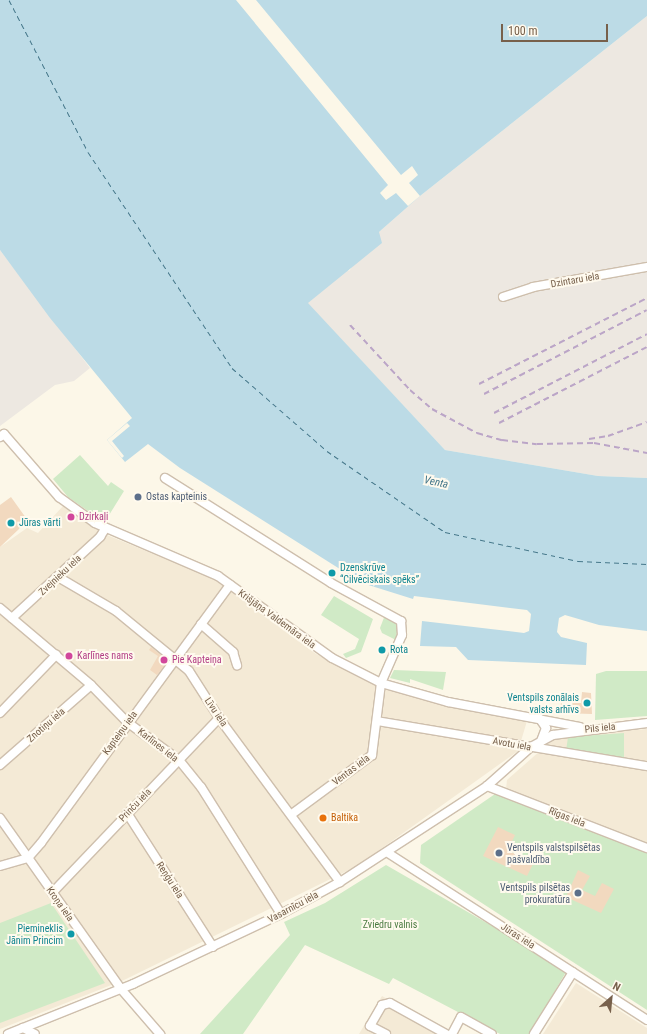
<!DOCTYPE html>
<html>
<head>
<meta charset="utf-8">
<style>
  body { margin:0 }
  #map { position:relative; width:647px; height:1034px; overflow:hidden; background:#fcf7e8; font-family:"Roboto Condensed",sans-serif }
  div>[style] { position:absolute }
  .residential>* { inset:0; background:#f4ead6 }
  .industrial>* { inset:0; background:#ede8e1 }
  .green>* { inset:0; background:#d0eac6 }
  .water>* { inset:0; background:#bcdbe6 }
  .pier>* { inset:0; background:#fcf7e8 }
  .ferry>* { height:1px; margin-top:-0.5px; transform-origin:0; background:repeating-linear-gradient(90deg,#45778a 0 5px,transparent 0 9px) }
  .building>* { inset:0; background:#f2d9bf }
  .roads { filter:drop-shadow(1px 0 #cebfad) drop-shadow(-1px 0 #cebfad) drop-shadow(0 1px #cebfad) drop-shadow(0 -1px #cebfad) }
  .minor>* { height:8px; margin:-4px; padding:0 4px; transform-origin:4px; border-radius:4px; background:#fff }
  .rail>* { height:2px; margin-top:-1px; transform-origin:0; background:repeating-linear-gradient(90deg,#bba5c7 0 6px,transparent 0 10px) }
  .dots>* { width:11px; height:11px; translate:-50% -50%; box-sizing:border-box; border:2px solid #fffaee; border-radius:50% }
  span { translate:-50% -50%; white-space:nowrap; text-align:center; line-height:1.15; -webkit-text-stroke:4px #fffaee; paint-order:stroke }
  .street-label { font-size:10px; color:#77604b }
  .service-label { font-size:10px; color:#4e5e75 }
  .left { translate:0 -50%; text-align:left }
  .right { translate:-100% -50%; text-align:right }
  .hotel-label { font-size:10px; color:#b23c85 }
  .culture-label { font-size:10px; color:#0d838f }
  .food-label { font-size:10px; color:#c56008 }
  .park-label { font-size:10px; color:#4d7c43 }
  .water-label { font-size:11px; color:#45778a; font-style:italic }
  .north { position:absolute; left:591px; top:978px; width:40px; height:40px; -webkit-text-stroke:3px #fffaee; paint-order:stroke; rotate:27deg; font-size:11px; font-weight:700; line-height:16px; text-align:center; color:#77604b }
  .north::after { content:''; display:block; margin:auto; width:14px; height:18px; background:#77604b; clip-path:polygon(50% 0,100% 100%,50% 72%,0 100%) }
  .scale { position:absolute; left:501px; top:24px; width:107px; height:18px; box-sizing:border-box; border:2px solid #77604b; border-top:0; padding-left:5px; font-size:12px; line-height:14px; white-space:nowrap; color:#77604b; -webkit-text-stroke:3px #fffaee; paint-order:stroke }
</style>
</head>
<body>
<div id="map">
  <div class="residential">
    <div style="clip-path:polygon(63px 506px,102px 533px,212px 578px,316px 654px,384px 689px,527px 721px,518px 751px,357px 866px,124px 980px,0 1029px,0 547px,27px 528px,38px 533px)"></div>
    <div style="clip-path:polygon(647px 729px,647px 843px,506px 789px,507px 780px,557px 736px)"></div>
    <div style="clip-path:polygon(576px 983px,647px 1028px,647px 1034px,543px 1034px)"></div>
    <div style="clip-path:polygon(382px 996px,451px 1034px,359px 1034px)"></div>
  </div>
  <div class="industrial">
    <div style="clip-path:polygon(647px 16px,647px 478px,598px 476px,445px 450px,307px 303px,347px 269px,349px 271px,379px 232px,420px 196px)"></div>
    <div style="clip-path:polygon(0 250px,90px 368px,74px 381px,55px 385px,0 426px)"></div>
  </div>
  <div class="green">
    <div style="clip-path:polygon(80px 455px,108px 486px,111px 482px,124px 491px,106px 520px,101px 520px,68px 497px,53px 479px)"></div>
    <div style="clip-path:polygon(334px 596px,373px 619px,361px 652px,346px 658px,343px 654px,355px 649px,359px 639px,321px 615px)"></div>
    <div style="clip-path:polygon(385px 615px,398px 623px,396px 640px,382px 633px,380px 628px)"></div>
    <div style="clip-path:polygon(394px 670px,446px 672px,443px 690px,410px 679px,410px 683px,390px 678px)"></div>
    <div style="clip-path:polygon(606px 671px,647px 671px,647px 716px,595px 720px,596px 674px)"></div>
    <div style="clip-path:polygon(624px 733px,624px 760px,566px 751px,568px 737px)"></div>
    <div style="clip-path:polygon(495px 794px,647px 852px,647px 1010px,420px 863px,421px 845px)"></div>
    <div style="clip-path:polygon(386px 865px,527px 946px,566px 972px,530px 1034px,500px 1034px,393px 978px,389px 984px,305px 945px,243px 1034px,200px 1034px,290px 935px,284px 922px,325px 903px)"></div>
    <div style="clip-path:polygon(51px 903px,105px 983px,0 1023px,0 923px)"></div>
  </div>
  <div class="water">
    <div style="clip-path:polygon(0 0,647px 0,647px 16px,420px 196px,379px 232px,382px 243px,308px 303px,445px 450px,598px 476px,647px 478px,647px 631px,599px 625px,565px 615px,559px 618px,557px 632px,561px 637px,587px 643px,586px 665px,468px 660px,456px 647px,420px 646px,422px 621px,524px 633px,529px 631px,531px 614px,527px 610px,414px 596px,413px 599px,362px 583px,180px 468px,148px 444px,125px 462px,107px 440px,132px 418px,50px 318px,0 250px)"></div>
  </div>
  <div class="pier">
    <div style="clip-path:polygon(236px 0,256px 0,401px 175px,412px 166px,418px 175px,409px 183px,420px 196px,408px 206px,396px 193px,386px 200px,380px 193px,388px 185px)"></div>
    <div style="clip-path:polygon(127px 423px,130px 426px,112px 441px,124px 456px,122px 458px,107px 440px)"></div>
  </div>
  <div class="ferry">
    <div style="left:9px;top:0;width:171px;rotate:62.5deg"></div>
    <div style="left:88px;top:152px;width:260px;rotate:56.3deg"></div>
    <div style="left:232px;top:368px;width:126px;rotate:41.1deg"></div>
    <div style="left:327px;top:451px;width:143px;rotate:34.5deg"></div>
    <div style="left:445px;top:532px;width:136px;rotate:12.3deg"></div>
    <div style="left:578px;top:561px;width:69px;rotate:2.5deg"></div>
  </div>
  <div class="building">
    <div style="clip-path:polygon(11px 497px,26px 518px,20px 521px,22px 524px,19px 529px,0 547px,0 505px)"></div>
    <div style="clip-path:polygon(151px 647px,168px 661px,157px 675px,150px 670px,158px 656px,149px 650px)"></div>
    <div style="clip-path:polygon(582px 692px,591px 693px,592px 714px,560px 713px,561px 703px,581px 703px)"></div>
    <div style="clip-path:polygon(498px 827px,515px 835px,508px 850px,533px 864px,527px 876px,483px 856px)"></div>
    <div style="clip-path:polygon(578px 870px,590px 876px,582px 890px,595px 896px,602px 883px,614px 889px,601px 913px,566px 897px)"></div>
  </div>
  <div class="roads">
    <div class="minor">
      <div style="left:503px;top:297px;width:32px;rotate:-18deg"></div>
      <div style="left:533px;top:287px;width:116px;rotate:-10deg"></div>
      <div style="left:0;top:437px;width:5px;rotate:-37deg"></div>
      <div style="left:4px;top:434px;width:84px;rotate:48.9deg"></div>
      <div style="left:59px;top:497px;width:44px;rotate:35.8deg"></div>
      <div style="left:95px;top:523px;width:134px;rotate:23.3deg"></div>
      <div style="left:218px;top:576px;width:140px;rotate:35.7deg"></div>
      <div style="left:332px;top:658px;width:55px;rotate:27deg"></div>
      <div style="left:381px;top:683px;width:70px;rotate:15.8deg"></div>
      <div style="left:448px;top:702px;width:134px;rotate:10.7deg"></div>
      <div style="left:165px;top:478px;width:196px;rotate:32.3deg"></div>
      <div style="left:331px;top:583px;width:80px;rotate:28.5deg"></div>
      <div style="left:401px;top:621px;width:14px;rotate:86deg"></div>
      <div style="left:402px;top:635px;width:52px;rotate:113.6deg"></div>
      <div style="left:381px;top:683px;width:73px;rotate:97.1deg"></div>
      <div style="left:372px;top:755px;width:99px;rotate:143.6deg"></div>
      <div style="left:58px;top:577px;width:67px;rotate:30.4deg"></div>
      <div style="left:116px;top:611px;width:94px;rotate:39.4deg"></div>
      <div style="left:189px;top:671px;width:56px;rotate:57.4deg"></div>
      <div style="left:219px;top:718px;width:204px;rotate:53.6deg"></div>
      <div style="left:0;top:608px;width:119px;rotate:40.2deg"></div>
      <div style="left:91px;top:685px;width:52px;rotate:45.8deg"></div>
      <div style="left:127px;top:722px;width:64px;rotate:36.2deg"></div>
      <div style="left:179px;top:760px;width:35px;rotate:51deg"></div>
      <div style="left:201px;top:787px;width:150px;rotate:57.8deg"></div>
      <div style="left:12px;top:618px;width:120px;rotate:-42.6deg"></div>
      <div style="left:100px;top:537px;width:9px;rotate:-58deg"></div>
      <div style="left:201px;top:624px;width:43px;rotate:41.2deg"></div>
      <div style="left:233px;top:652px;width:14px;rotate:73deg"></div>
      <div style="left:0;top:713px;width:81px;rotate:-46deg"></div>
      <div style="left:540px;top:719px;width:11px;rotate:56deg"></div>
      <div style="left:546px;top:728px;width:14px;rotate:111deg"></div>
      <div style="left:377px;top:721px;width:274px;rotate:9.5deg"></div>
      <div style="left:0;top:765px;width:121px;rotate:-41.3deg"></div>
      <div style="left:487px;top:786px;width:172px;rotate:21.2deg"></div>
      <div style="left:127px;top:813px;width:159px;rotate:57.3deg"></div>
      <div style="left:0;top:818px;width:209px;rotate:54.7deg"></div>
      <div style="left:121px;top:989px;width:60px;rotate:49.1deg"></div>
      <div style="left:388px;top:853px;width:308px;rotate:32.8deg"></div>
      <div style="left:0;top:866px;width:29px;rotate:-16deg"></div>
      <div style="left:28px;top:858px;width:20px;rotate:-49deg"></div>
      <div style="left:41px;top:843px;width:320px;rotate:-53.8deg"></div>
      <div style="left:52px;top:893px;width:242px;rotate:-46.3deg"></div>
      <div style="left:23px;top:1028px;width:13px;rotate:27deg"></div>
      <div style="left:8px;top:1034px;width:135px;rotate:-21.8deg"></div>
      <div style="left:133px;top:984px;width:164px;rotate:-25.3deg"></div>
      <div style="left:281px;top:914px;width:67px;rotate:-28.5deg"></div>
      <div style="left:340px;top:882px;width:176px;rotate:-33.1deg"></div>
      <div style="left:487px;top:786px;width:59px;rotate:-41.6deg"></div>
      <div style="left:531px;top:747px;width:25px;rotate:-29deg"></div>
      <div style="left:553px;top:735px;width:95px;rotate:-7.3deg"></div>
      <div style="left:386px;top:1034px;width:18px;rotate:-153deg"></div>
      <div style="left:370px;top:1026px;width:24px;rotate:-60deg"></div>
      <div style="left:382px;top:1005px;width:8px;rotate:-14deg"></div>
      <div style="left:390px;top:1003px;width:64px;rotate:29deg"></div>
      <div style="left:452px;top:1034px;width:19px;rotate:-62deg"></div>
      <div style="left:461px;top:1017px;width:35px;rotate:29deg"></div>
      <div style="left:534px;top:1034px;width:73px;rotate:-57.8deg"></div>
    </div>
  </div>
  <div class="rail">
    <div style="left:350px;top:325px;width:88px;rotate:47.3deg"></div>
    <div style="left:410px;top:390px;width:29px;rotate:41deg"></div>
    <div style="left:432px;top:409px;width:51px;rotate:28.1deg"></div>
    <div style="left:477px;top:433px;width:26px;rotate:16deg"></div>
    <div style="left:502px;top:440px;width:35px;rotate:7deg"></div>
    <div style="left:537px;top:444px;width:57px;rotate:-1deg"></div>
    <div style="left:594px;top:443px;width:54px;rotate:10.7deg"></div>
    <div style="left:479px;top:384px;width:189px;rotate:-27.1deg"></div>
    <div style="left:484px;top:394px;width:183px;rotate:-27.3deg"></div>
    <div style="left:494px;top:413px;width:172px;rotate:-27.3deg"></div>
    <div style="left:499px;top:423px;width:166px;rotate:-27.2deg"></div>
    <div style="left:589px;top:439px;width:19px;rotate:-9deg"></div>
    <div style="left:608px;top:436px;width:41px;rotate:-19.7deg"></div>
  </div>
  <div class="dots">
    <div style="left:138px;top:497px;background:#5c6f8a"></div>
    <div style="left:71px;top:517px;background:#d1479c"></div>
    <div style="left:11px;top:523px;background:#0f9aa8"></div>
    <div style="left:332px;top:573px;background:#0f9aa8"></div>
    <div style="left:382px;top:650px;background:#0f9aa8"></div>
    <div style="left:69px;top:656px;background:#d1479c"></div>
    <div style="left:164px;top:660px;background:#d1479c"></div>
    <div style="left:587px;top:703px;background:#0f9aa8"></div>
    <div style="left:323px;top:818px;background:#e8710a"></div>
    <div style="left:499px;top:853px;background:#5c6f8a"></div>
    <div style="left:578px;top:893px;background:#5c6f8a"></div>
    <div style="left:71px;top:934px;background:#0f9aa8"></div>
  </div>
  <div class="street-label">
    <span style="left:575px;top:280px;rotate:-10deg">Dzintaru iela</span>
    <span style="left:60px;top:575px;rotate:-43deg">Zvejnieku iela</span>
    <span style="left:277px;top:619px;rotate:36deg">Krišjāņa Valdemāra iela</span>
    <span style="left:216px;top:712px;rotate:56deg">Līvu iela</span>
    <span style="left:46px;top:725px;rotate:-41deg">Znotiņu iela</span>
    <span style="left:600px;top:728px;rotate:-6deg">Pils iela</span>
    <span style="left:120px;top:733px;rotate:-54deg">Kapteiņu iela</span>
    <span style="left:512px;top:744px;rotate:10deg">Avotu iela</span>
    <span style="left:158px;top:745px;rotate:38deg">Karlīnes iela</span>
    <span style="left:351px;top:770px;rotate:-37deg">Ventas iela</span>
    <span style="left:135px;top:805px;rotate:-46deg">Prinču iela</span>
    <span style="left:567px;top:817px;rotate:21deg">Rīgas iela</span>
    <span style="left:170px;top:880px;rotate:57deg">Reņģu iela</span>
    <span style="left:60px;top:904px;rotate:55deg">Kroņa iela</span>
    <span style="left:293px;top:907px;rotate:-28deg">Vasarnīcu iela</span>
    <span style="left:518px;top:936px;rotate:33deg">Jūras iela</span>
  </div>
  <div class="service-label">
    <span class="left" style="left:146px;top:497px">Ostas kapteinis</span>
    <span class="left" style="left:507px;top:853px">Ventspils valstspilsētas<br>pašvaldība</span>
    <span class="right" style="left:570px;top:893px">Ventspils pilsētas<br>prokuratūra</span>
  </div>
  <div class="hotel-label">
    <span class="left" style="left:79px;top:517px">Dzirkaļi</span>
    <span class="left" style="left:77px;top:656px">Karlīnes nams</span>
    <span class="left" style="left:172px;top:660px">Pie Kapteiņa</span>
  </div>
  <div class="culture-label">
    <span class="left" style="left:19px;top:523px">Jūras vārti</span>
    <span class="left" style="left:340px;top:573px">Dzenskrūve<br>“Cilvēciskais spēks”</span>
    <span class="left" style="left:390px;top:650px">Rota</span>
    <span class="right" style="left:579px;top:703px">Ventspils zonālais<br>valsts arhīvs</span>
    <span class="right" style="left:63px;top:934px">Piemineklis<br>Jānim Princim</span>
  </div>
  <div class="food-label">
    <span class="left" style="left:331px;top:818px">Baltika</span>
  </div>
  <div class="park-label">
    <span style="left:390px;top:925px">Zviedru valnis</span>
  </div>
  <div class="water-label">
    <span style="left:436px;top:483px;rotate:12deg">Venta</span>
  </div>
  <div class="north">N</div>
  <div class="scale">100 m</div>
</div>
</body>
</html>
